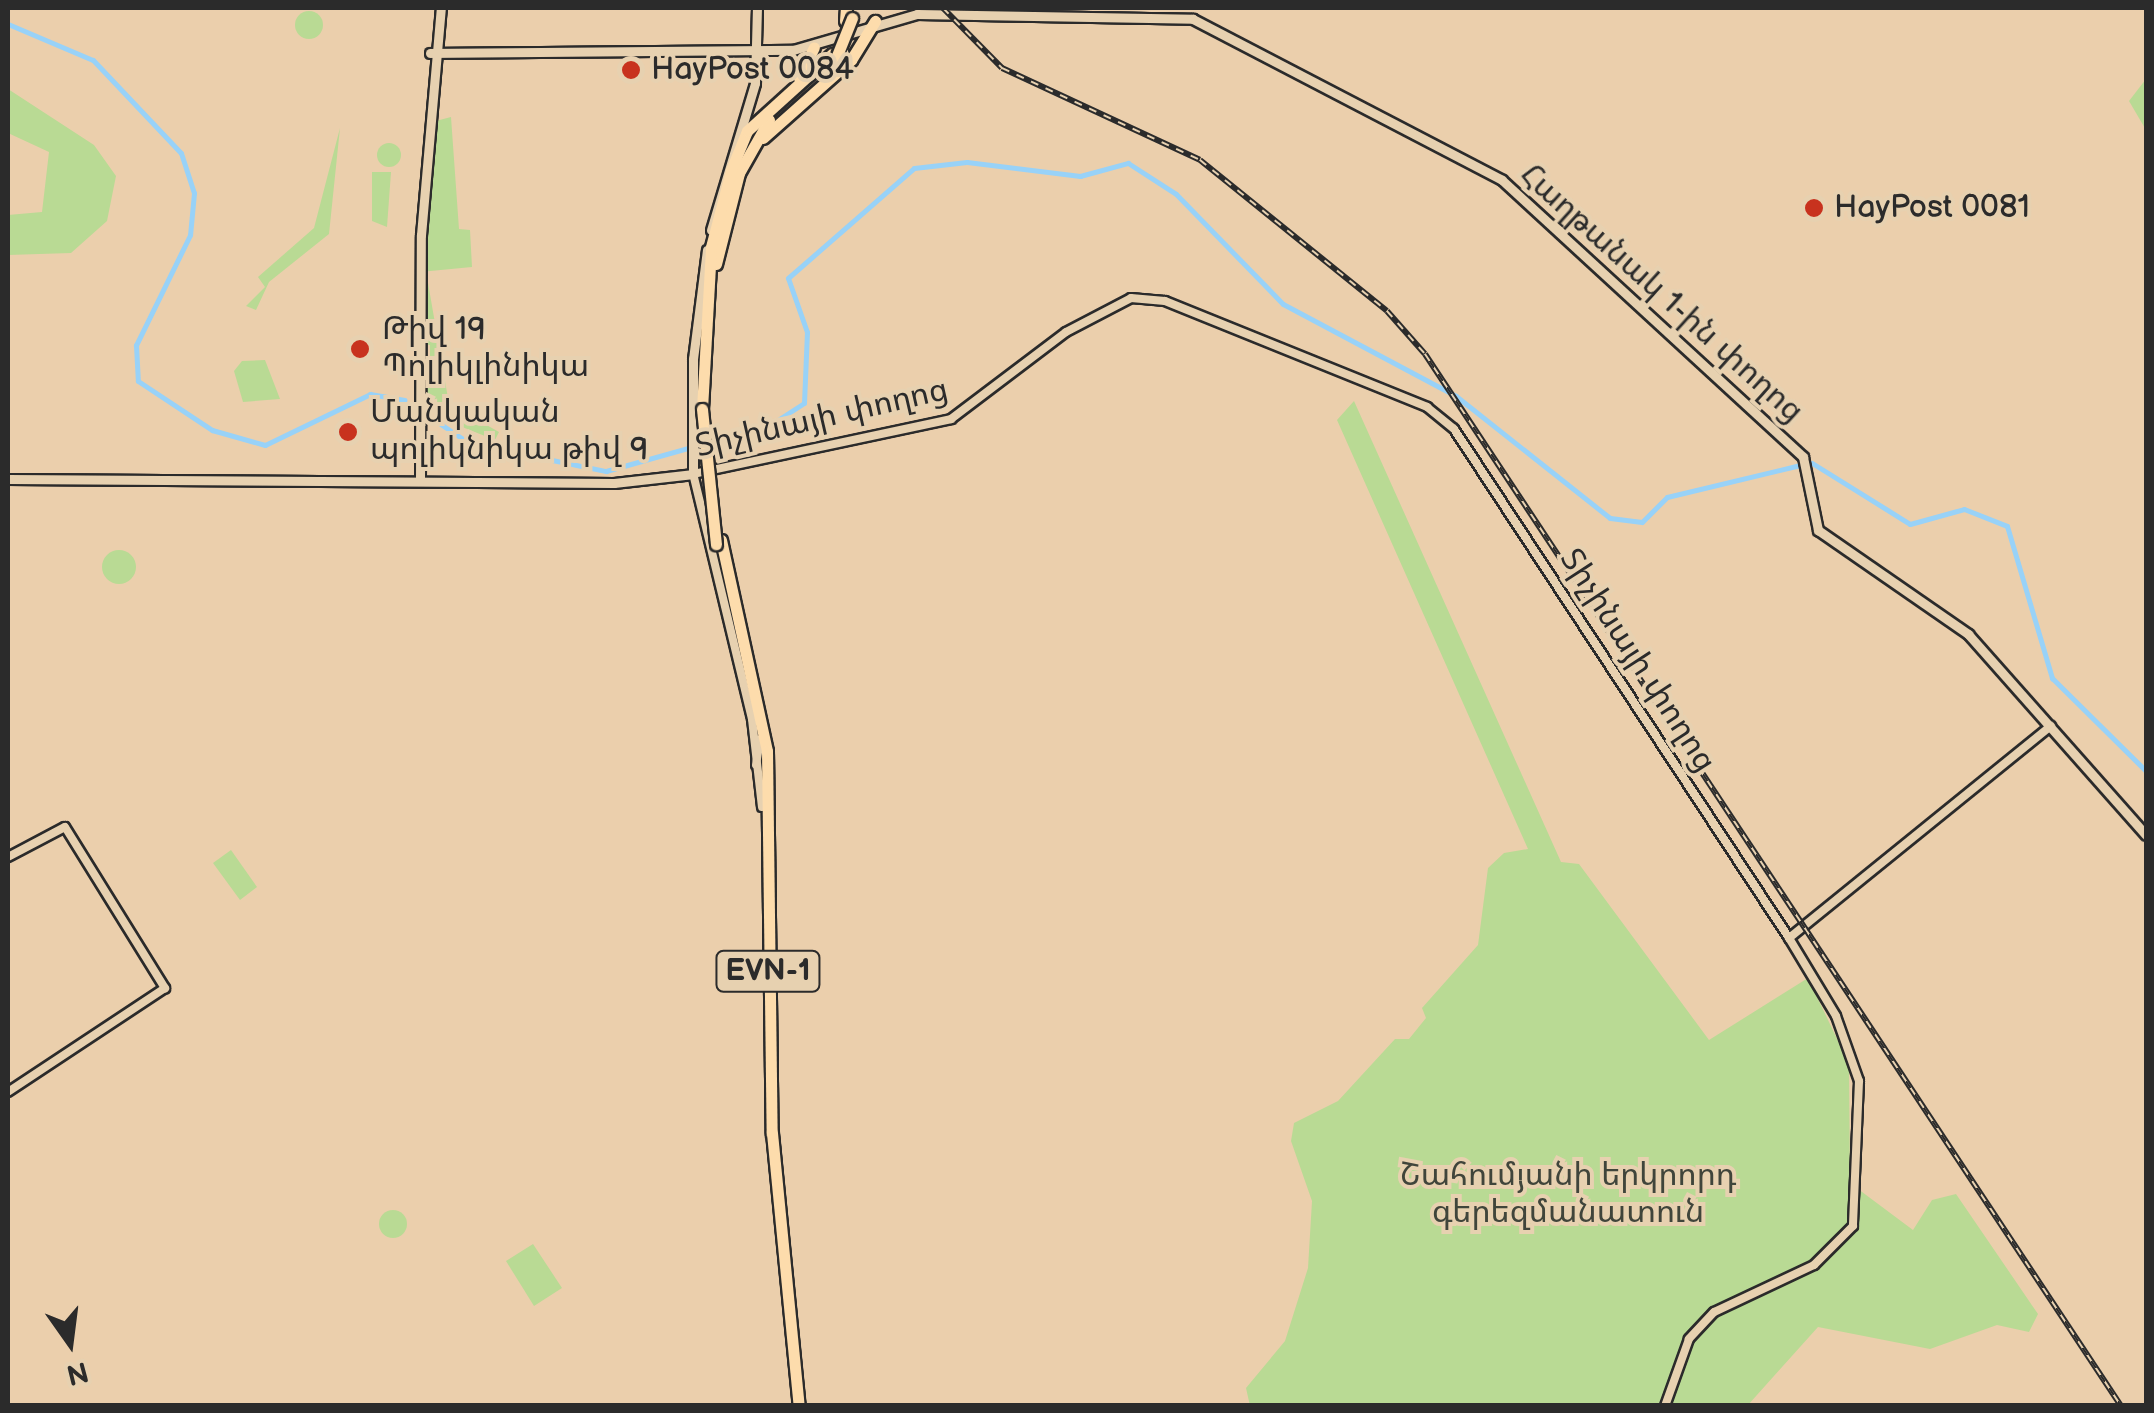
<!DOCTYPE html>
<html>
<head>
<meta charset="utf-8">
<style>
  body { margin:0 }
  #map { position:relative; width:2154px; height:1413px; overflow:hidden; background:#ebcfac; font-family:"Balsamiq Sans","Noto Sans Armenian",sans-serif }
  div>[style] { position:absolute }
  .green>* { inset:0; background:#b9da94 }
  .round { border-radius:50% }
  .canal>* { height:5px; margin:-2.5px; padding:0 2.5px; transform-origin:2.5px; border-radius:2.5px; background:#98d2f8 }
  .roads { filter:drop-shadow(2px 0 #2b2b2b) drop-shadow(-2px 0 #2b2b2b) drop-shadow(0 2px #2b2b2b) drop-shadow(0 -2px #2b2b2b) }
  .tertiary>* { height:8px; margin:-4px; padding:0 4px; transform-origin:4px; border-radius:4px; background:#e7d1b0 }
  .secondary>* { height:9px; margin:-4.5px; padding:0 4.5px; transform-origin:4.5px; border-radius:4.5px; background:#e7d1b0 }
  .trunk>* { height:11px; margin:-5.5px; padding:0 5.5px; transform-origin:5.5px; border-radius:5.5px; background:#fddcac }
  .rail>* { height:6px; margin-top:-3px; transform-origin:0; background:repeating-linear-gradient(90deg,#e7d1b0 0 8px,#2b2b2b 0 16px); box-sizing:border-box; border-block:2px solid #2b2b2b }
  .bridges { filter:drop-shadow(2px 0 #2b2b2b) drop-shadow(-2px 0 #2b2b2b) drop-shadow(0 2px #2b2b2b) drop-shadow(0 -2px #2b2b2b) }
  .trunk-bridge>* { height:11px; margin:-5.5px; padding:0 5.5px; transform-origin:5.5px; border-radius:5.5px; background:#fddcac }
  .dots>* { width:28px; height:28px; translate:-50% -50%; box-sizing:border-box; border:5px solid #e7d1b0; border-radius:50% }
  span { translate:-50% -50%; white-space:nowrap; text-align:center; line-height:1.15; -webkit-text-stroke:8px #e7d1b0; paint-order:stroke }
  .shield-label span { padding:2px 8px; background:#e7d1b0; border:2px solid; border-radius:8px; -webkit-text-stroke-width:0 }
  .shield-label { font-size:30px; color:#2b2b2b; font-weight:700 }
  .poi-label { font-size:32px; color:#2b2b2b }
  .left { translate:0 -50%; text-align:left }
  .street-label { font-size:32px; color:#2b2b2b }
  .park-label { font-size:32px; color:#40453b }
  .frame { position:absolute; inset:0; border:10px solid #2b2b2b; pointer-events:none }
  .north { position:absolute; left:20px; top:1293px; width:100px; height:100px; -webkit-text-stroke:8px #e7d1b0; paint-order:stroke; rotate:166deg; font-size:28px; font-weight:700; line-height:40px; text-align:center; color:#2b2b2b }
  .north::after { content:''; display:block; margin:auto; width:35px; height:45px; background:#2b2b2b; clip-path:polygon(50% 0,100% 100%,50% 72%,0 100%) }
</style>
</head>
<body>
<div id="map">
  <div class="green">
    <div class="round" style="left:295px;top:11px;width:28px;height:28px"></div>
    <div style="clip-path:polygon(2146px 79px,2146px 130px,2129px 101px)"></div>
    <div style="clip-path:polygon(8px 89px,94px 145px,116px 176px,107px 221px,71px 253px,8px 255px,8px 215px,42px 212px,49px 152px,8px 133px)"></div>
    <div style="clip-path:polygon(451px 117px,459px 229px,470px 230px,472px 267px,420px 272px,432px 122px)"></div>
    <div style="clip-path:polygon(340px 128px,329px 234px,269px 282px,256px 310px,246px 306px,265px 287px,258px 277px,314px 228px)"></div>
    <div class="round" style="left:377px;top:143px;width:24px;height:24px"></div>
    <div style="clip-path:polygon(372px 172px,391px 172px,387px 227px,372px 221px)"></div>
    <div style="clip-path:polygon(419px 277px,427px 277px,449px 404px,499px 432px,495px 440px,447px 421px,422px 394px,419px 358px,430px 358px,430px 345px,419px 344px)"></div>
    <div style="clip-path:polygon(265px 360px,280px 399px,243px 402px,234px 371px,242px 361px)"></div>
    <div style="clip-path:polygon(1354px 401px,1561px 862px,1579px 864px,1709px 1040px,1808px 978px,1849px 1064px,1850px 1183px,1913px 1230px,1932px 1200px,1956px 1194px,2038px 1314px,2029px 1332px,1997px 1325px,1930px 1349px,1818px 1327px,1748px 1405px,1250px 1406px,1246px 1388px,1285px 1341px,1308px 1268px,1312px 1201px,1291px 1141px,1294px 1123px,1338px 1101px,1395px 1039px,1409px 1039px,1426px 1018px,1422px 1008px,1478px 945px,1488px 868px,1504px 853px,1528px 849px,1337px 420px)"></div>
    <div class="round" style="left:102px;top:550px;width:34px;height:34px"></div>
    <div style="clip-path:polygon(231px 850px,257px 887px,240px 900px,213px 863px)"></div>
    <div class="round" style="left:379px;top:1210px;width:28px;height:28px"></div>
    <div style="clip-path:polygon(533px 1244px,562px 1288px,534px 1306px,506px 1261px)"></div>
  </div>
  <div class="canal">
    <div style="left:8px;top:24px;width:92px;rotate:23deg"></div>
    <div style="left:93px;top:60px;width:128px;rotate:46.6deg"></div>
    <div style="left:181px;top:153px;width:42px;rotate:72deg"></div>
    <div style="left:194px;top:193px;width:42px;rotate:95.4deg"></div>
    <div style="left:190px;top:235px;width:123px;rotate:116.1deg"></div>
    <div style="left:136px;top:345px;width:36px;rotate:87deg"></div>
    <div style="left:138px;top:381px;width:89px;rotate:33.5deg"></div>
    <div style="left:212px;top:430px;width:55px;rotate:15.8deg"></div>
    <div style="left:265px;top:445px;width:117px;rotate:-25.9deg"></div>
    <div style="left:370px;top:394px;width:35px;rotate:10deg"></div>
    <div style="left:424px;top:413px;width:54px;rotate:33.7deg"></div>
    <div style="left:469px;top:443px;width:140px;rotate:11.6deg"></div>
    <div style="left:606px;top:471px;width:170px;rotate:-15.7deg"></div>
    <div style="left:770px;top:425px;width:40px;rotate:-32.9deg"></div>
    <div style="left:804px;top:403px;width:71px;rotate:-87.6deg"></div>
    <div style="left:807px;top:332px;width:57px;rotate:-109.4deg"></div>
    <div style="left:788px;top:278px;width:167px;rotate:-41.1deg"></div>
    <div style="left:914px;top:168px;width:53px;rotate:-6.5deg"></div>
    <div style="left:967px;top:162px;width:114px;rotate:7.1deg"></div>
    <div style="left:1080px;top:176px;width:50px;rotate:-15.2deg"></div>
    <div style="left:1128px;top:163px;width:57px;rotate:32.9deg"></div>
    <div style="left:1176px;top:194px;width:153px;rotate:45.8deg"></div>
    <div style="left:1283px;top:304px;width:196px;rotate:28deg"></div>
    <div style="left:1456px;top:396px;width:196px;rotate:38.4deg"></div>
    <div style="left:1610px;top:518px;width:32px;rotate:7deg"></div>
    <div style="left:1642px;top:522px;width:35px;rotate:-45deg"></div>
    <div style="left:1667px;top:497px;width:137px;rotate:-13.5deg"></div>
    <div style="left:1812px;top:463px;width:115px;rotate:31.9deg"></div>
    <div style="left:1910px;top:524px;width:56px;rotate:-15.5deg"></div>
    <div style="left:1964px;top:509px;width:46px;rotate:21.6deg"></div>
    <div style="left:2007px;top:526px;width:159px;rotate:73.5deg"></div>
    <div style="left:2052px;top:678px;width:132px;rotate:44.7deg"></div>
  </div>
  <div class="roads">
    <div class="tertiary">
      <div style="left:756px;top:765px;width:26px;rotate:-81deg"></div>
      <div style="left:762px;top:807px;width:89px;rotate:-96.5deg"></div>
      <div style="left:752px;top:719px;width:252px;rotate:-103.5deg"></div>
      <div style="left:693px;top:474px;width:264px;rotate:-12deg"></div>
      <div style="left:951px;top:419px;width:144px;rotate:-37.1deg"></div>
      <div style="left:1066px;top:332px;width:73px;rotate:-27.6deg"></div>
      <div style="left:1131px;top:298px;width:34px;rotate:5deg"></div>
      <div style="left:1165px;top:301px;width:283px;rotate:22deg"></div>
      <div style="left:1427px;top:407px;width:35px;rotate:39deg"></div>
      <div style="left:1454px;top:429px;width:609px;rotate:56.65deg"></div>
      <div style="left:1789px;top:938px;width:91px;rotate:58.9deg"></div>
      <div style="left:1836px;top:1016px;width:69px;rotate:70.5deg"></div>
      <div style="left:1859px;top:1081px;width:145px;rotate:92.4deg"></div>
      <div style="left:1853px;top:1226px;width:55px;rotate:135deg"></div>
      <div style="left:1814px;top:1265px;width:110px;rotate:154.8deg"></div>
      <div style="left:1714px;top:1312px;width:37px;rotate:133deg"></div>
      <div style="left:1689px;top:1339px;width:71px;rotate:109.7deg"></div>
      <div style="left:8px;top:857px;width:64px;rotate:-27.8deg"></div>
      <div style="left:65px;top:827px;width:190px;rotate:58.2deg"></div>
      <div style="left:165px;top:988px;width:188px;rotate:146.5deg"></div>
      <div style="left:1789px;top:938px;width:337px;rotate:-39deg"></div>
    </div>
    <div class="secondary">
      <div style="left:430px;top:53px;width:363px;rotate:-0.5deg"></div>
      <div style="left:793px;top:50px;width:129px;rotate:-16.2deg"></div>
      <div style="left:917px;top:14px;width:276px;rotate:1deg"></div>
      <div style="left:1193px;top:19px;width:348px;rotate:27.5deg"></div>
      <div style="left:1502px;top:180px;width:409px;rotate:42.6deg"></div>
      <div style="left:1803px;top:457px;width:75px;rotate:78.4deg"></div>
      <div style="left:1818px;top:530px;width:183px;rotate:34.7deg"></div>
      <div style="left:1968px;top:634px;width:268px;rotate:48.5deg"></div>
      <div style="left:711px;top:230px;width:153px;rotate:-73.3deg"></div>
      <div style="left:755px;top:83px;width:75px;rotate:-88.5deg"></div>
      <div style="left:8px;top:479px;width:606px;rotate:0.38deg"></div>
      <div style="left:614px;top:483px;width:80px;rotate:-6.5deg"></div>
      <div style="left:693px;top:474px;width:115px;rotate:-90deg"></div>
      <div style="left:693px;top:359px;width:110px;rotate:-82.7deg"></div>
      <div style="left:420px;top:480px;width:245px;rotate:-89.8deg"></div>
      <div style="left:421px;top:235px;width:228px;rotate:-85deg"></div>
    </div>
    <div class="trunk">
      <div style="left:845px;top:21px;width:13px;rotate:-86deg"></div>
      <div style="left:799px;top:78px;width:34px;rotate:-64deg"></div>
      <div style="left:763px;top:138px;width:118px;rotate:-41.6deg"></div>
      <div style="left:851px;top:60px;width:46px;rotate:-58.4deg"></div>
      <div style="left:716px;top:264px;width:94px;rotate:-75.8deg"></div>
      <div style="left:739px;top:173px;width:61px;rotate:-60.5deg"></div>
      <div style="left:702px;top:409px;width:162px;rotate:-86.8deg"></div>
      <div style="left:711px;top:247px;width:80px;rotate:-75.4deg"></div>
      <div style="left:731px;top:170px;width:42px;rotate:-67.7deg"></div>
      <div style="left:747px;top:131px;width:115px;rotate:-42.2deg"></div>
      <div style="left:721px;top:540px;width:216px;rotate:77.7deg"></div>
      <div style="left:767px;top:751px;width:382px;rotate:89.3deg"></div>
      <div style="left:772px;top:1133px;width:274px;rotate:84.4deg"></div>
    </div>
  </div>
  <div class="rail">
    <div style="left:943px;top:8px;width:84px;rotate:45.5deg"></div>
    <div style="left:1002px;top:68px;width:218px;rotate:24.9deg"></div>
    <div style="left:1200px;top:160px;width:240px;rotate:38.9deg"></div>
    <div style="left:1387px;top:311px;width:57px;rotate:48.5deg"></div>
    <div style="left:1425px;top:354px;width:1261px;rotate:56.51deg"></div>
  </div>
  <div class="bridges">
    <div class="trunk-bridge">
      <div style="left:836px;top:58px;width:43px;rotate:-68.2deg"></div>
      <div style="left:702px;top:409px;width:136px;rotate:84.1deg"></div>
    </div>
  </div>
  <div class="dots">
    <div style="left:631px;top:70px;background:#c8321e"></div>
    <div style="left:1814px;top:208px;background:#c8321e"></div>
    <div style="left:360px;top:349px;background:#c8321e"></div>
    <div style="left:348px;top:432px;background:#c8321e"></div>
  </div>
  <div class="shield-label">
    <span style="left:768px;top:971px">EVN-1</span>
  </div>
  <div class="poi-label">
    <span class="left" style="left:651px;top:70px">HayPost 0084</span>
    <span class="left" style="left:1834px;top:208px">HayPost 0081</span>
    <span class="left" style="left:382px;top:349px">Թիվ 19<br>Պոլիկլինիկա</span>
    <span class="left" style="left:370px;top:432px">Մանկական<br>պոլիկնիկա թիվ 9</span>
  </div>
  <div class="street-label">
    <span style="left:1661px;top:294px;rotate:42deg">Հաղթանակ 1-ին փողոց</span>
    <span style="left:822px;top:419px;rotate:-13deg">Տիչինայի փողոց</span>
    <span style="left:1637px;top:661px;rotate:57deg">Տիչինայի փողոց</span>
  </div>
  <div class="park-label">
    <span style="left:1568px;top:1195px">Շահումյանի երկրորդ<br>գերեզմանատուն</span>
  </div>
  <div class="frame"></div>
  <div class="north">N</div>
</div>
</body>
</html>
